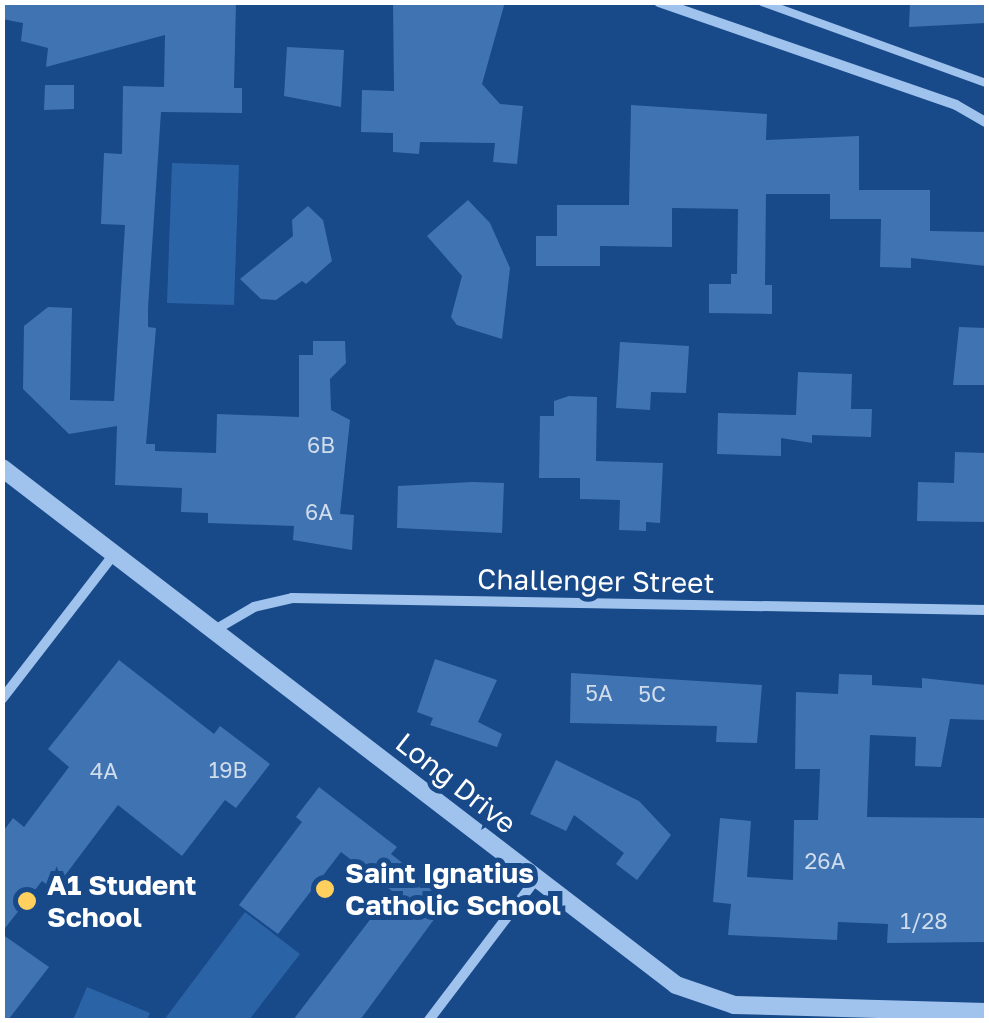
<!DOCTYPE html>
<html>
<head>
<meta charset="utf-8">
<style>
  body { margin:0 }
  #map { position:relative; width:989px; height:1023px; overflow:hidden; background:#184989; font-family:"Golos Text",sans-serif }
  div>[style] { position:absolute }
  .green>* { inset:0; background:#2b63a7 }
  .building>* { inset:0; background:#4073b2 }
  .service>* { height:8px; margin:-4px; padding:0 4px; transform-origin:4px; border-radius:4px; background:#a0c3ee }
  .minor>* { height:10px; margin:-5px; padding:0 5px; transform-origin:5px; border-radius:5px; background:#a0c3ee }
  .tertiary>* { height:18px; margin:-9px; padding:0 9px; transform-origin:9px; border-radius:9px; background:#a0c3ee }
  .dots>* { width:28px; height:28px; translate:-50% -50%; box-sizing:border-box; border:5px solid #184989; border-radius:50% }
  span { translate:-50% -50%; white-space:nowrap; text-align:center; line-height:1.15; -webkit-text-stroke:10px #184989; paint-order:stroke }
  .number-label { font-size:22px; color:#cfdcec }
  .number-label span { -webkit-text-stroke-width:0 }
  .street-label { font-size:28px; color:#fff }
  .poi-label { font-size:28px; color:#fff; font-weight:700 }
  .left { translate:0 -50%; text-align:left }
  .frame { position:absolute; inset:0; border:5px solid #fff; pointer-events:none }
</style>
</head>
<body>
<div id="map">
  <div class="green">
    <div style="clip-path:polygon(172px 163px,239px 165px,234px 305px,167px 303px)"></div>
    <div style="clip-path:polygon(245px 912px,300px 954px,249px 1020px,164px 1020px)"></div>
    <div style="clip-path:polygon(87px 987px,150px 1013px,147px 1020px,73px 1020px)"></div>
  </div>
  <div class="building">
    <div style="clip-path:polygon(2px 2px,236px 2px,234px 88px,242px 88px,242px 113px,161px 112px,148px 308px,148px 327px,156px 328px,146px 444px,155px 444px,155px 451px,216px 453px,217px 414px,299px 417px,299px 355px,313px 355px,313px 341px,345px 341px,346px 363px,330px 379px,331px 410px,350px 420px,340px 514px,354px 515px,352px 550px,293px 540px,294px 526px,208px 523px,208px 513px,181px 512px,182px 488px,115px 485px,117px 426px,69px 434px,23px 389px,24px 326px,48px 307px,72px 308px,70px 400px,114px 401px,125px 225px,101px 224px,104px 153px,122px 154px,123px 86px,164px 87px,165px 35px,46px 67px,48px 48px,21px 41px,23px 23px,2px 19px)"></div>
    <div style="clip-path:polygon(505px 2px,482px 84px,500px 104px,523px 106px,517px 164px,493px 162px,495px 143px,420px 142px,419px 154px,393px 152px,393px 133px,361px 132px,362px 90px,394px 91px,393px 3px)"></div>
    <div style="clip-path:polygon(910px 2px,986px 2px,986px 23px,909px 27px)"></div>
    <div style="clip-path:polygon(287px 47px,344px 50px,341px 107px,284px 96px)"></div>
    <div style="clip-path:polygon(45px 85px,74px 85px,74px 109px,44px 110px)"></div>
    <div style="clip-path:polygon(631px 105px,767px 114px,766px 140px,859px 136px,859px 190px,930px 190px,930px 231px,986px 232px,986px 266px,911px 258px,911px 268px,880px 267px,881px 219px,830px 219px,830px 194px,766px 194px,765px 285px,772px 285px,772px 314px,709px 313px,709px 284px,731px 284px,731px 274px,737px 274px,738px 209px,672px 208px,672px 247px,600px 246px,600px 266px,536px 266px,536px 236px,557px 236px,557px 205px,629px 205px)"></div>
    <div style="clip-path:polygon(468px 200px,490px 223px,510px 268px,502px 339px,457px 325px,451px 317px,462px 276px,427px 236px)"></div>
    <div style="clip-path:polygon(308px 206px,323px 220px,332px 261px,306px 284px,302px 281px,276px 300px,261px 299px,240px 279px,293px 236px,292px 220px)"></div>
    <div style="clip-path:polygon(959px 327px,986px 328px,986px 385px,953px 385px)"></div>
    <div style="clip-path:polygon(620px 342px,689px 346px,686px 393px,651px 392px,650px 410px,616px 408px)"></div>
    <div style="clip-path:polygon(798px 372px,852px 374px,851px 409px,872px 409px,871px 437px,812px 435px,812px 443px,781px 438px,781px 456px,717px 454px,718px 413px,796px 415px)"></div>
    <div style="clip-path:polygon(569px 396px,597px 397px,596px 461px,663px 463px,660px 523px,646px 522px,646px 531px,619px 530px,620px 500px,580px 499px,580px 478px,539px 478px,540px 416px,554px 416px,554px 401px)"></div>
    <div style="clip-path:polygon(955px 452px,986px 453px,985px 522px,917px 521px,918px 482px,954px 483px)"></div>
    <div style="clip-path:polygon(472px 482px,504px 483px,502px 533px,397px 528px,398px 486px)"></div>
    <div style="clip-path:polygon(435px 659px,497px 680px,478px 722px,502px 734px,497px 747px,430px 725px,433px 718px,417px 712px)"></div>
    <div style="clip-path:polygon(119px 660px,214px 734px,220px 726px,270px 764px,236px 808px,225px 800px,182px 856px,118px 805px,54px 890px,42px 881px,2px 932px,2px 833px,13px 818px,24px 827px,69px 767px,48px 749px)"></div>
    <div style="clip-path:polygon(571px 673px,762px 685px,757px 743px,716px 742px,717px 726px,570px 723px)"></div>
    <div style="clip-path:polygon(839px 674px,872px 675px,872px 685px,922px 688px,922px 678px,986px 685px,986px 720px,950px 719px,941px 767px,915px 766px,916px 737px,870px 735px,867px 817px,986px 818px,986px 942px,887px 943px,888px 924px,838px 922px,837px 940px,728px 935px,731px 904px,713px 902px,720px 818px,751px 821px,747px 877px,793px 880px,794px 820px,818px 820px,820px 769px,795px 769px,796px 692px,838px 694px)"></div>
    <div style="clip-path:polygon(556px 760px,639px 801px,671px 835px,637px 880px,616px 864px,624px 853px,574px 815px,566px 831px,530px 814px)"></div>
    <div style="clip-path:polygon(319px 787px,397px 847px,391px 854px,449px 899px,360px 1020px,293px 1020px,392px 891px,341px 852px,278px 934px,239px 905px,302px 822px,296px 817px)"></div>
    <div style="clip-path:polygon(2px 934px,49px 967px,8px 1020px,2px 1020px)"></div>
  </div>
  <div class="service">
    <div style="left:762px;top:2px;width:238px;rotate:19.9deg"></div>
  </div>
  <div class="minor">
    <div style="left:659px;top:2px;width:314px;rotate:19.1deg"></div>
    <div style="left:956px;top:105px;width:34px;rotate:30deg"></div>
    <div style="left:213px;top:631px;width:48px;rotate:-30.3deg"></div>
    <div style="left:254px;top:607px;width:39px;rotate:-13deg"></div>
    <div style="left:292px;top:598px;width:694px;rotate:0.99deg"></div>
    <div style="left:2px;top:699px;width:183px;rotate:-52.3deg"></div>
    <div style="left:429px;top:1020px;width:177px;rotate:-52.8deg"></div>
  </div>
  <div class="tertiary">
    <div style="left:2px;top:468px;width:849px;rotate:37.49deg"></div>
    <div style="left:676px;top:985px;width:61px;rotate:19deg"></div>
    <div style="left:734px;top:1005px;width:252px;rotate:1.6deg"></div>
  </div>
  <div class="dots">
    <div style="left:325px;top:889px;background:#ffd05d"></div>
    <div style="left:27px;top:901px;background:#ffd05d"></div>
  </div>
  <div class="number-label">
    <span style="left:321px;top:445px">6B</span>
    <span style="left:319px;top:512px">6A</span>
    <span style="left:599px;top:693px">5A</span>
    <span style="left:652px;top:694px">5C</span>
    <span style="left:228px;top:770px">19B</span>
    <span style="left:104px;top:771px">4A</span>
    <span style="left:825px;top:861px">26A</span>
    <span style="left:924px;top:921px">1/28</span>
  </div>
  <div class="street-label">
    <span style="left:596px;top:581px;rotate:1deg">Challenger Street</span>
    <span style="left:456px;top:783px;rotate:38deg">Long Drive</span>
  </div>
  <div class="poi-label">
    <span class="left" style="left:345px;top:889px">Saint Ignatius<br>Catholic School</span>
    <span class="left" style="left:47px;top:901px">A1 Student<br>School</span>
  </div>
  <div class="frame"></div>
</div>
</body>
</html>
